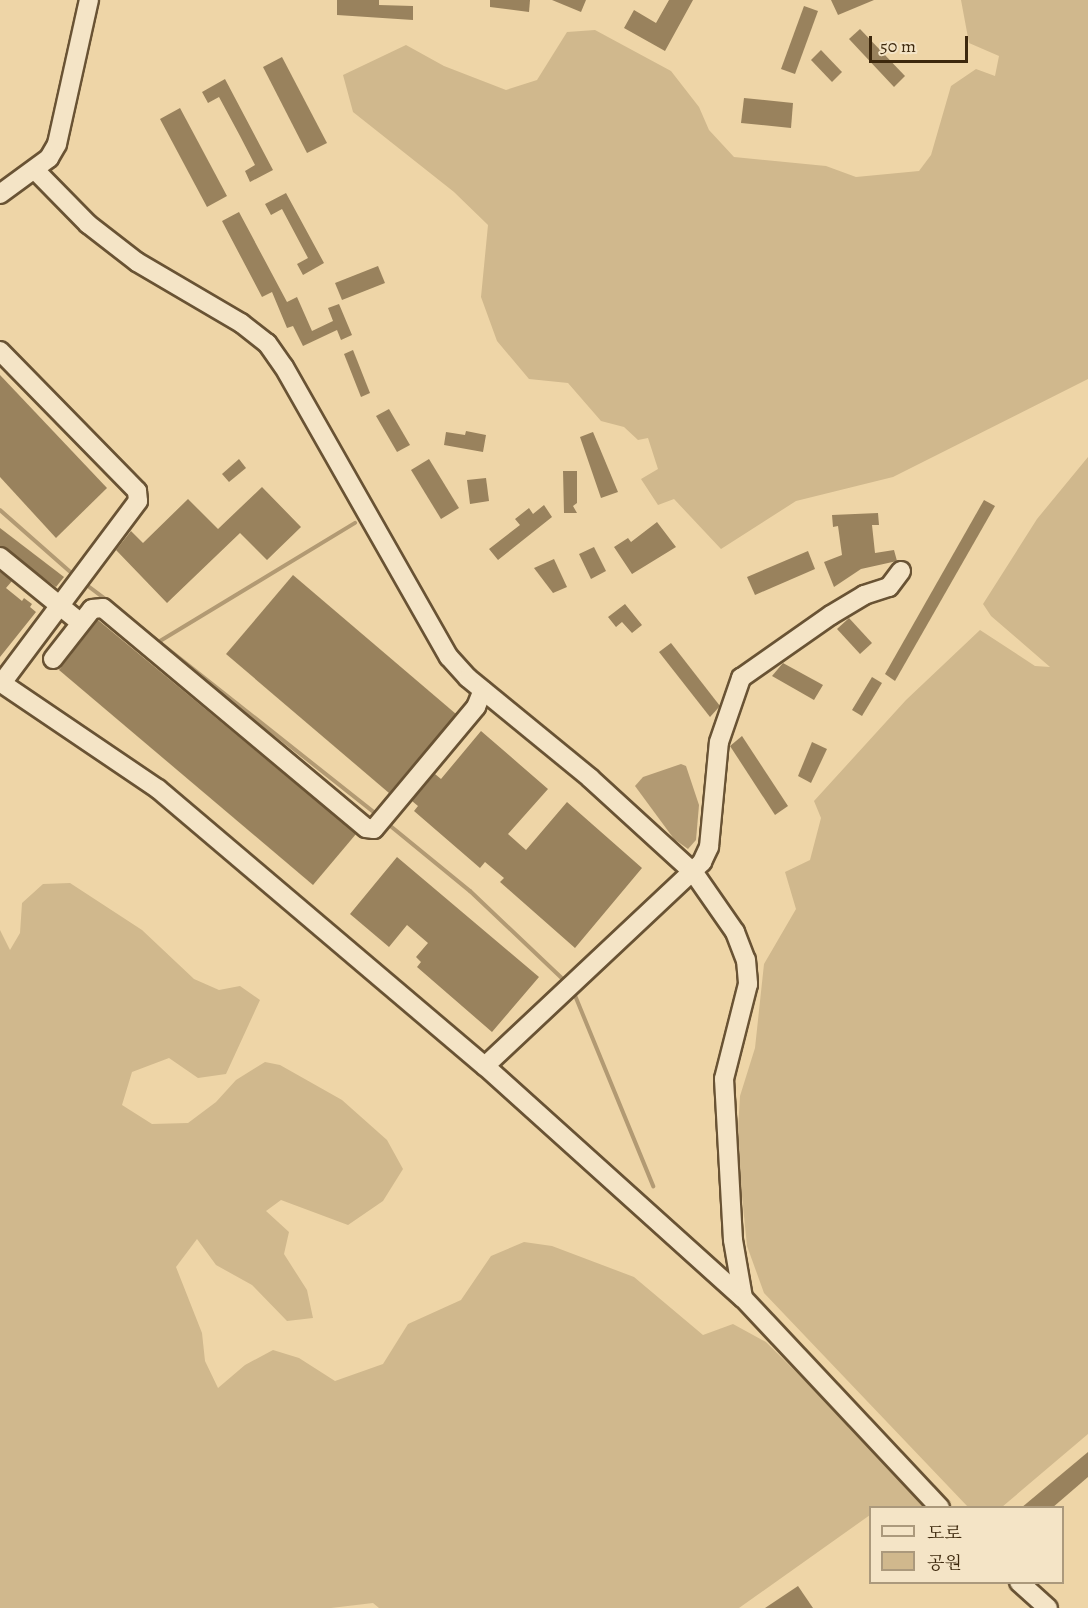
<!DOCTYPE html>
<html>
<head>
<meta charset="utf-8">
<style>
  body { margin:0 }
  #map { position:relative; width:1088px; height:1608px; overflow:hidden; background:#eed5a7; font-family:Alegreya,"Noto Serif KR",serif }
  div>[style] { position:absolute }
  .green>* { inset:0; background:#d0b88d }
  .water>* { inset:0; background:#b29a73 }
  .stream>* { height:4px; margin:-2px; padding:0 2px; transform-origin:2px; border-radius:2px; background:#b29a73 }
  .building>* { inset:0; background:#99825d }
  .roads { filter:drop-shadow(2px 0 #695334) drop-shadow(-2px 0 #695334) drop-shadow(0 2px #695334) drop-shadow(0 -2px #695334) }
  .minor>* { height:18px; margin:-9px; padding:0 9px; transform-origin:9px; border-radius:9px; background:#f4e4c6 }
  span { translate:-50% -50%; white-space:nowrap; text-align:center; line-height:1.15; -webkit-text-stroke:4.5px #f4e4c6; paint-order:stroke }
  .legend { position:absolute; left:869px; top:1506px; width:195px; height:78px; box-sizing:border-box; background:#f4e4c6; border:2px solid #ab997c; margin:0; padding:8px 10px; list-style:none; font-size:18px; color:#3d280d }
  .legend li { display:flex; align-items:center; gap:12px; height:30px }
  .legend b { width:30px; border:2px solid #ab997c }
  .scale { position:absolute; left:869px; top:36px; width:99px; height:27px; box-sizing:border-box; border:3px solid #3d280d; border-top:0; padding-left:8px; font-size:18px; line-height:21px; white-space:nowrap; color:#3d280d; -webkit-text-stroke:4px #f4e4c6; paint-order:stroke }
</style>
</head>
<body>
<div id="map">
  <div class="green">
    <div style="clip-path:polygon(961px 0,1088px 0,1088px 379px,893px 477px,796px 501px,721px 549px,674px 499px,658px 505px,641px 479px,658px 469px,648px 438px,638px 440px,624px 427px,601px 421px,568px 383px,529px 379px,497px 341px,481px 297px,488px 225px,454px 192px,353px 112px,343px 75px,406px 45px,444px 66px,506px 90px,537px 80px,567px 32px,595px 30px,671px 71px,699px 107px,709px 130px,734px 157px,826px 166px,856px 177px,919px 171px,931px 155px,951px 86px,976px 69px,995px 76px,999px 56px,969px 43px)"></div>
    <div style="clip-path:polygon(1088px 457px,1088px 1434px,1002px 1507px,968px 1507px,764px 1293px,747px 1246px,737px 1146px,740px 1096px,755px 1048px,764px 964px,796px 909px,785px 872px,810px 860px,821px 818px,814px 801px,906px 700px,980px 630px,1035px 666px,1050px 667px,991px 616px,983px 604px,1037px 519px)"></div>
    <div style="clip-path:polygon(70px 883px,142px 930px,194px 979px,219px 990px,240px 986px,260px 1000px,226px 1074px,198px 1078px,169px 1058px,132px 1072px,122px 1105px,152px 1124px,188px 1123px,216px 1102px,236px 1080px,265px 1062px,280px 1065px,342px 1100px,387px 1140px,403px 1169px,383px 1201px,348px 1225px,281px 1200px,266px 1211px,289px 1232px,284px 1254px,307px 1290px,313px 1318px,287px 1321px,252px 1285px,216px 1265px,197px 1239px,176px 1267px,202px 1333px,205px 1361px,218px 1388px,245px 1365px,273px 1350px,299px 1358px,335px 1381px,383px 1364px,408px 1324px,461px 1300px,491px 1256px,524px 1242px,552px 1246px,634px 1277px,703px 1335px,733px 1324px,766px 1342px,932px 1507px,870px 1508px,870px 1515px,739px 1608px,379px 1608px,373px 1603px,331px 1608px,0 1608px,0 930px,10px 950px,20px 933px,22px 903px,43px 884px)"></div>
  </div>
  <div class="water">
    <div style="clip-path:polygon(681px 764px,686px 766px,699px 805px,696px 840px,688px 849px,674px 839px,635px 786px,643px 777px)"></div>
  </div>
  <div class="stream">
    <div style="left:0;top:510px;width:101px;rotate:41.4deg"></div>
    <div style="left:84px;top:583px;width:31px;rotate:37deg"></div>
    <div style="left:115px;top:607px;width:335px;rotate:38.4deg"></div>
    <div style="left:160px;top:641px;width:228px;rotate:-31.2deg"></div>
    <div style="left:388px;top:824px;width:106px;rotate:39.3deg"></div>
    <div style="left:470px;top:891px;width:134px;rotate:43.5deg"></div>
    <div style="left:574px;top:993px;width:209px;rotate:67.7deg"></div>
  </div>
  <div class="building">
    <div style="clip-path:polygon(337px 0,379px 0,379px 5px,413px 6px,413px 20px,337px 15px)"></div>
    <div style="clip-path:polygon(490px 0,530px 0,529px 12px,490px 7px)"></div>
    <div style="clip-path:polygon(552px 0,586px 0,581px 12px)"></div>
    <div style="clip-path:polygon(669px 0,693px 0,665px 51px,624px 28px,634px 10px,656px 23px)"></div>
    <div style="clip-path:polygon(831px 0,874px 0,838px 15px)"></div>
    <div style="clip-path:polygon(804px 6px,818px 11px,795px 74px,781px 69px)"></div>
    <div style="clip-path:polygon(860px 29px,905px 76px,894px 87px,849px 39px)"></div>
    <div style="clip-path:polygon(821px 50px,842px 72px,832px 82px,811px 60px)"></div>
    <div style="clip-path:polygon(282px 57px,327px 143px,307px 153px,263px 67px)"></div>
    <div style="clip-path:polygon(225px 79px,273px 170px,250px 182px,245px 171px,255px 165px,240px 136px,219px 97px,208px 103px,202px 92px)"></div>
    <div style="clip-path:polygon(744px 98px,793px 103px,791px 128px,741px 123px)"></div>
    <div style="clip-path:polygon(180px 108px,227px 196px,207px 207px,160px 119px)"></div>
    <div style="clip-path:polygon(286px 193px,324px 263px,303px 275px,297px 264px,308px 258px,282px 209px,271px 215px,265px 204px)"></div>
    <div style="clip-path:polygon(239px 212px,287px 302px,297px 297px,312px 331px,333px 321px,328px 308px,339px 304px,352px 335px,341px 340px,337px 330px,303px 346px,293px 326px,287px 328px,272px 292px,262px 297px,222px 221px)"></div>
    <div style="clip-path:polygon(378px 266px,385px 283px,342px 300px,335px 283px)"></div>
    <div style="clip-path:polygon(353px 350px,370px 393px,361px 397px,344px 354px)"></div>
    <div style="clip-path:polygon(0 375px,107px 488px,56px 538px,0 477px)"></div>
    <div style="clip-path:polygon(389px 409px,410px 445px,397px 452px,376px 416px)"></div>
    <div style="clip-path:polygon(466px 431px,486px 435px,483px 452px,444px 445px,446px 432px,465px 435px)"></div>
    <div style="clip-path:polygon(593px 432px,618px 492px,601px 498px,580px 437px)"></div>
    <div style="clip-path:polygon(239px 459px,246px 468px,229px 482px,222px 474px)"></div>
    <div style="clip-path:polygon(429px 459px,459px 508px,441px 519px,411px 470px)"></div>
    <div style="clip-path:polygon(563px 471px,577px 471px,577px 503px,573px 506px,577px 513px,564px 513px)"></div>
    <div style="clip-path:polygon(486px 478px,489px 501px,470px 504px,467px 480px)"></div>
    <div style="clip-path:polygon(262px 487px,301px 527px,267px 560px,240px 533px,167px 603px,116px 550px,131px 531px,143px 543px,188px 499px,218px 529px)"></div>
    <div style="clip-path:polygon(984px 500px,995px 506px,895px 681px,885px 674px)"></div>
    <div style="clip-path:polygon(544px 505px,552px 517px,498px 560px,489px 549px,520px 525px,515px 519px,529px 508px,533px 514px)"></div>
    <div style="clip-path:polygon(878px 513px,879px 525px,872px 525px,875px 553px,894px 550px,897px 561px,861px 569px,834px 587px,824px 562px,842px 555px,838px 526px,833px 527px,832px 515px)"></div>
    <div style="clip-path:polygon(657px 522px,676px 547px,632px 574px,614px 547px,628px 538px,631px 542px)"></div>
    <div style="clip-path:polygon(0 528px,64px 577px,56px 587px,0 546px)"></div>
    <div style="clip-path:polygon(594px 547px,606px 571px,591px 579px,579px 554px)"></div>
    <div style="clip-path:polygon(808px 551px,815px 569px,755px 595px,747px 577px)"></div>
    <div style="clip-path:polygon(554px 559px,567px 587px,553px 593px,534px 568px)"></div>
    <div style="clip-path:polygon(0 572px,12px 581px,6px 588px,22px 601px,24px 598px,32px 604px,30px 607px,36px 612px,0 657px)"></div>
    <div style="clip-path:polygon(293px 575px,456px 714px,389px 793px,226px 654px)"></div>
    <div style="clip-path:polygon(625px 604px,642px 625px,632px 633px,622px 622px,616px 627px,608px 617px)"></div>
    <div style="clip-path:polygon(849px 618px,872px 643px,860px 654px,837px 629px)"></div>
    <div style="clip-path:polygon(98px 620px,356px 834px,313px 885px,59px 670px)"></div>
    <div style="clip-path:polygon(671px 643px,720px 706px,710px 717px,659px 652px)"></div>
    <div style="clip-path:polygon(783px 663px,823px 685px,814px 700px,772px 676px)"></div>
    <div style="clip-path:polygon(872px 677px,882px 683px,862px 716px,852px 710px)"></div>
    <div style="clip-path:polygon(481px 731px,548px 789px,508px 834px,526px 850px,567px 802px,642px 868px,575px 948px,500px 882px,504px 878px,485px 862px,480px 868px,414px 811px,418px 806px,412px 801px,435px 774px,441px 779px)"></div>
    <div style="clip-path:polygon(742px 736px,788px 806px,775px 815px,730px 746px)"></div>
    <div style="clip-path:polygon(812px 742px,827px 749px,811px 783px,798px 776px)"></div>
    <div style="clip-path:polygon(397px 857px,539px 977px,492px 1032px,417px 967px,421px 962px,416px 957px,428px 943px,407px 925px,389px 947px,350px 914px)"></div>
    <div style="clip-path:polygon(1088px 1452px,1088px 1477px,1052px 1508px,1021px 1508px)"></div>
    <div style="clip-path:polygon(798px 1586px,813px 1608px,765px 1608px)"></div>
  </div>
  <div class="roads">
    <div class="minor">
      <div style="left:35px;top:170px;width:76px;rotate:45.5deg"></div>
      <div style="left:88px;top:224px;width:62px;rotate:37.8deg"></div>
      <div style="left:137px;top:262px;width:121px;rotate:30.4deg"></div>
      <div style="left:241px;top:323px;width:33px;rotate:38deg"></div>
      <div style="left:267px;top:343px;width:29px;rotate:55deg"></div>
      <div style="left:284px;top:367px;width:334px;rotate:60.4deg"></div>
      <div style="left:449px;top:657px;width:28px;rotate:48deg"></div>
      <div style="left:468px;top:678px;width:158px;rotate:39.3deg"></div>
      <div style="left:590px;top:778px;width:141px;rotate:42.4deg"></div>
      <div style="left:694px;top:873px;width:72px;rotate:55.2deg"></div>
      <div style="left:735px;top:932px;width:30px;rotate:69deg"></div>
      <div style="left:746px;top:960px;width:24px;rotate:85deg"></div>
      <div style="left:748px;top:984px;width:98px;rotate:104.2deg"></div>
      <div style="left:724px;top:1079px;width:161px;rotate:86.8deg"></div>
      <div style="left:733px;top:1240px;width:59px;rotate:80.2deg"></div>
      <div style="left:0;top:194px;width:61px;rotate:-36.3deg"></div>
      <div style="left:49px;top:158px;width:16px;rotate:-60deg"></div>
      <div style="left:57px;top:144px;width:148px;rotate:-77.5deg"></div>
      <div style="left:0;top:351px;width:196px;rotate:45.6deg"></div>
      <div style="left:137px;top:491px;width:10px;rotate:84deg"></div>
      <div style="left:138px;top:501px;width:227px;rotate:126.8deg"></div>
      <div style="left:0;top:557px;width:104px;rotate:39.2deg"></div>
      <div style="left:53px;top:659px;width:63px;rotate:-52deg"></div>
      <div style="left:92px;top:609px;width:11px;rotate:-5deg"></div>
      <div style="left:103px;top:608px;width:343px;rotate:39.9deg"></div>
      <div style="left:366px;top:828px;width:8px;rotate:7deg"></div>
      <div style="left:374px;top:829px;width:159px;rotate:-50.1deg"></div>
      <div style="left:476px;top:707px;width:18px;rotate:-68deg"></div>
      <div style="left:0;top:682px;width:191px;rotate:34.1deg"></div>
      <div style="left:158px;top:789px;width:429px;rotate:40.3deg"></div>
      <div style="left:485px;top:1066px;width:347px;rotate:42deg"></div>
      <div style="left:743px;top:1298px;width:288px;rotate:46.8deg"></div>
      <div style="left:485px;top:1066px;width:298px;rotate:-43.2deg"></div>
      <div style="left:702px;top:862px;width:17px;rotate:-65deg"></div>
      <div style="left:709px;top:847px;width:105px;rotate:-84.6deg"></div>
      <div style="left:719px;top:742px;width:68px;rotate:-71deg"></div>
      <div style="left:741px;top:678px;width:110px;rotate:-35deg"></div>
      <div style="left:831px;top:615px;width:39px;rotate:-31deg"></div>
      <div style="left:864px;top:595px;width:26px;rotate:-18deg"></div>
      <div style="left:889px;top:587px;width:20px;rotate:-53deg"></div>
      <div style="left:1019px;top:1582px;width:39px;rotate:42deg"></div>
    </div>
  </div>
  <ul class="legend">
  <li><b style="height:8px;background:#f4e4c6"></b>도로</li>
  <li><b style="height:16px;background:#d0b88d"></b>공원</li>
  </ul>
  <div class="scale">50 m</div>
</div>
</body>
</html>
